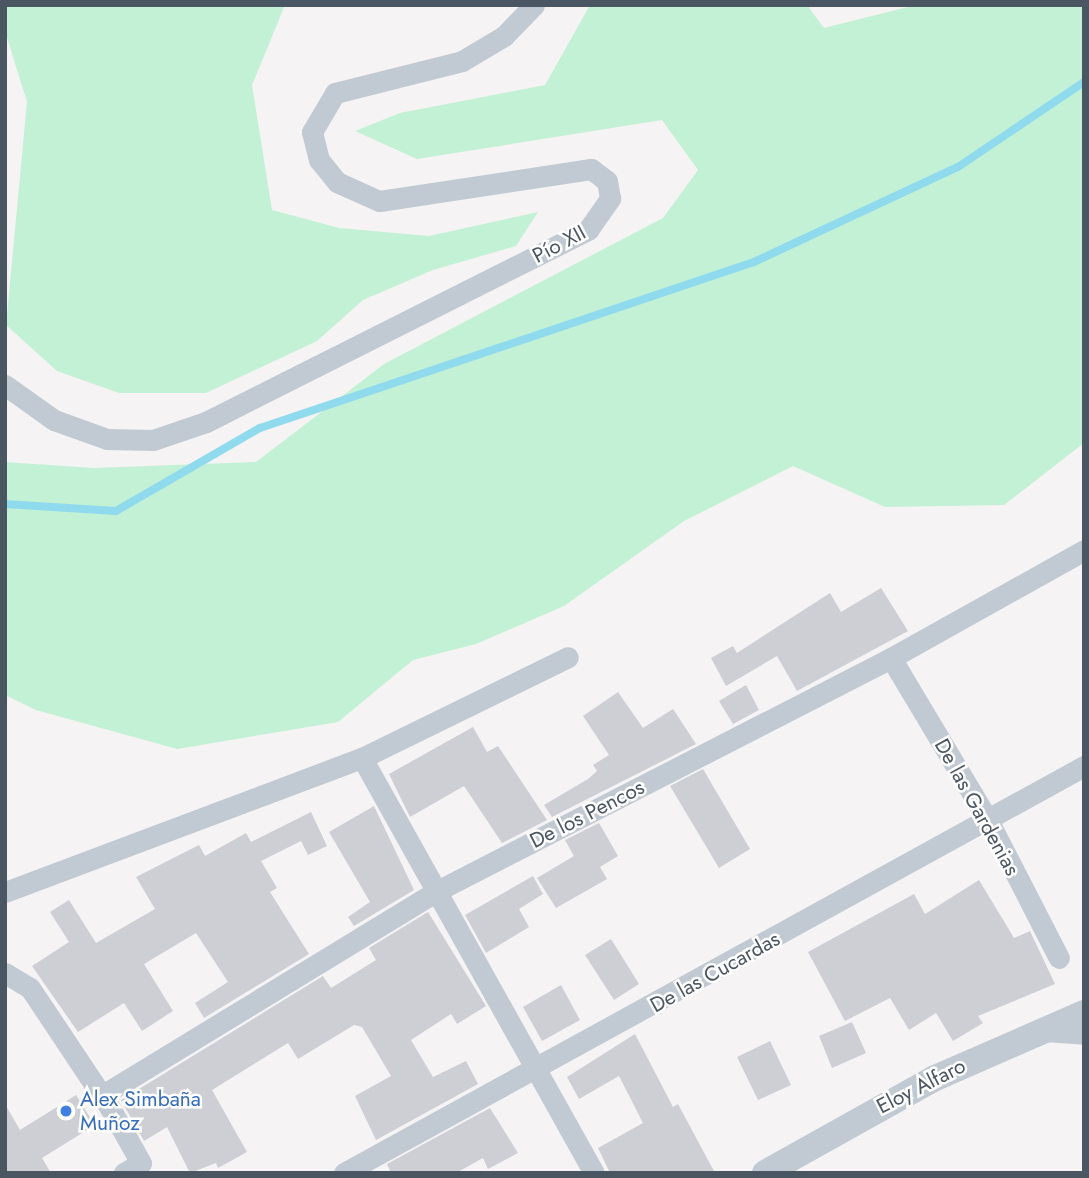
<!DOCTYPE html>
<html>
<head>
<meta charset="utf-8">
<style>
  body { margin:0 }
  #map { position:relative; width:1089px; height:1178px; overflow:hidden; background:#f5f3f3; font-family:Jost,sans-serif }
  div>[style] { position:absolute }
  .green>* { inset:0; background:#c3f1d5 }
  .stream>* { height:8px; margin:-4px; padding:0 4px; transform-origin:4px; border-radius:4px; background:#90daee }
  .building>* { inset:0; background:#cdcfd5 }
  .minor>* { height:21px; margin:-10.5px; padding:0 10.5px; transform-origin:10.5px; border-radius:10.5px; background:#c1cad2 }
  .tertiary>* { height:26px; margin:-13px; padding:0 13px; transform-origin:13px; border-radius:13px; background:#c1cad2 }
  .dots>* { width:19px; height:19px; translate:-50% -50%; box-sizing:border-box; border:4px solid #fff; border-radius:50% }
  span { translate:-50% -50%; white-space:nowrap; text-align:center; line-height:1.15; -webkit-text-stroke:5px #fff; paint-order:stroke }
  .street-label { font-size:21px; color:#4a5661 }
  .shop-label { font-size:21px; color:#366cbe }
  .left { translate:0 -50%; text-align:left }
  .frame { position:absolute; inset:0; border:7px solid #4a5661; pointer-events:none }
</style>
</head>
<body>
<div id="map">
  <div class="green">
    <div style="clip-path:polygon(5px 5px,285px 5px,252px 85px,272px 210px,339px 228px,429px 236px,538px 212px,516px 246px,433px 270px,363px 300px,317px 341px,206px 393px,119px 393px,57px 371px,6px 325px,27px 102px,5px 31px)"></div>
    <div style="clip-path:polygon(590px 5px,807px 5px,824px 28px,916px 5px,1084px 5px,1084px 443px,1004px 505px,885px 507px,793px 466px,684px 521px,564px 606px,476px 644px,413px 660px,338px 722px,177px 749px,36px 710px,5px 695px,5px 462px,93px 468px,256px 462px,384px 364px,663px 218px,698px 170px,662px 120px,417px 159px,355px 131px,400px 113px,545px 85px)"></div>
  </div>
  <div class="stream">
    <div style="left:5px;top:504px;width:111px;rotate:3.6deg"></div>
    <div style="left:116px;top:511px;width:166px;rotate:-30deg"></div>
    <div style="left:260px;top:428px;width:521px;rotate:-18.57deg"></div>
    <div style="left:754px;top:262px;width:225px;rotate:-25deg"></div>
    <div style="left:958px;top:167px;width:152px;rotate:-34deg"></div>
  </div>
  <div class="building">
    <div style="clip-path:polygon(881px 588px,908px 631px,797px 691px,777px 656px,726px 686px,711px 658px,733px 646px,737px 653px,830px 593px,841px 612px)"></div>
    <div style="clip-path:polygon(746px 685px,759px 710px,733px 724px,719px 701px)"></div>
    <div style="clip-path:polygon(618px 692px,643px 728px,673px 709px,696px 744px,552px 817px,544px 805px,588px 779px,597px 771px,593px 765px,609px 755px,583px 716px)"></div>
    <div style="clip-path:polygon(473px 727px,487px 752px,498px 746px,547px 820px,502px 843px,464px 786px,410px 817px,389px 774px)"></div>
    <div style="clip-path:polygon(703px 769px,750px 849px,719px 868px,670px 786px)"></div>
    <div style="clip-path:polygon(374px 806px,414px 890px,354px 926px,348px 917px,370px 902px,329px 832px)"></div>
    <div style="clip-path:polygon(311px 812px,327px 846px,308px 855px,301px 841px,261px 861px,277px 888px,270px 892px,309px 954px,204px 1018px,195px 1003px,228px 982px,196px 933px,144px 964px,173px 1011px,142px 1031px,124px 1003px,78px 1032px,32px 966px,69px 942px,50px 912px,69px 900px,96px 943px,155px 909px,136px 877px,199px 845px,205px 856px,246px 833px,251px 842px)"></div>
    <div style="clip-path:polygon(599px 823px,618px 856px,600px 867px,607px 879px,556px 908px,537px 878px,574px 856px,565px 840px)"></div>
    <div style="clip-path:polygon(533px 876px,543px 894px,519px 909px,529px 927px,486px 953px,465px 915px)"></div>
    <div style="clip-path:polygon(979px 880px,1014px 938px,1030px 931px,1055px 984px,978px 1016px,983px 1023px,953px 1041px,936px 1013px,909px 1030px,890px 998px,845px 1021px,808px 952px,914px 894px,925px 914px)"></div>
    <div style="clip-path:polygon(428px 912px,486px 1006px,457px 1024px,451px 1014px,411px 1040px,433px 1077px,466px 1061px,478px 1084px,376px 1140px,355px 1096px,391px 1076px,362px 1027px,354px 1025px,298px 1059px,288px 1043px,212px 1090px,247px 1152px,218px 1168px,216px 1163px,190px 1173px,167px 1127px,144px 1141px,121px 1100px,323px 976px,331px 988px,376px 960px,369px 948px)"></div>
    <div style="clip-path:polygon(611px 939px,639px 984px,614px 1000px,585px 955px)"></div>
    <div style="clip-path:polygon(561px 985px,580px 1020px,542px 1041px,523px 1007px)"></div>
    <div style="clip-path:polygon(852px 1022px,866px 1053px,832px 1068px,819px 1036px)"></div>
    <div style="clip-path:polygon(635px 1034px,673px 1107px,678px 1104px,715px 1173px,610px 1173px,598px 1148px,643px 1123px,619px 1076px,579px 1099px,567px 1077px)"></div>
    <div style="clip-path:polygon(770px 1041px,791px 1085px,758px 1100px,737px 1057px)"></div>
    <div style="clip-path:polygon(76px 1095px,95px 1125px,42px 1158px,51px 1173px,5px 1173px,5px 1104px,20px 1130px)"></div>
    <div style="clip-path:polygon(490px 1108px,518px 1153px,488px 1169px,483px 1158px,456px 1173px,391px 1173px,387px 1164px)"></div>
  </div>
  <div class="minor">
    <div style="left:5px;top:385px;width:60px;rotate:35.5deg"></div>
    <div style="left:54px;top:420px;width:56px;rotate:19.7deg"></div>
    <div style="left:107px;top:439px;width:46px;rotate:1.2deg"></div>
    <div style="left:153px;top:440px;width:56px;rotate:-18.8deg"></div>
    <div style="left:206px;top:422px;width:428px;rotate:-26.7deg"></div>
    <div style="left:588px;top:230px;width:39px;rotate:-55deg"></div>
    <div style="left:610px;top:198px;width:17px;rotate:-100deg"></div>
    <div style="left:607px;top:181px;width:20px;rotate:-143deg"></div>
    <div style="left:591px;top:169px;width:214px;rotate:171.4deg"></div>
    <div style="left:379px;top:201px;width:46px;rotate:-155.7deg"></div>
    <div style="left:337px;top:182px;width:28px;rotate:-129deg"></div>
    <div style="left:319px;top:160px;width:29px;rotate:-104deg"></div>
    <div style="left:312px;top:132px;width:45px;rotate:-59.5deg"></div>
    <div style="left:335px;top:93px;width:131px;rotate:-14.1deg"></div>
    <div style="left:462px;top:61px;width:49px;rotate:-30.8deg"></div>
    <div style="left:504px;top:36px;width:43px;rotate:-45.9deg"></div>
    <div style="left:891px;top:658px;width:189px;rotate:59.1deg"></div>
    <div style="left:988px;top:820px;width:155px;rotate:62.8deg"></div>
    <div style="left:362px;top:758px;width:475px;rotate:60.8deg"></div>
    <div style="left:5px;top:892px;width:381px;rotate:-20.6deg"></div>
    <div style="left:362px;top:758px;width:229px;rotate:-26.1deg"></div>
    <div style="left:5px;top:973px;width:29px;rotate:31deg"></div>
    <div style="left:30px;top:988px;width:144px;rotate:56.3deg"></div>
    <div style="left:110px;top:1108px;width:63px;rotate:60.6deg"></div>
    <div style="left:141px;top:1163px;width:20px;rotate:150deg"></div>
    <div style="left:1045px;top:1031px;width:39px;rotate:4deg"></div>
    <div style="left:101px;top:1096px;width:394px;rotate:-31.4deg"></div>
    <div style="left:437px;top:891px;width:510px;rotate:-27.17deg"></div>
    <div style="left:891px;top:658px;width:221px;rotate:-29.2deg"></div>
    <div style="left:344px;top:1173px;width:845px;rotate:-28.81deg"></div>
  </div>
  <div class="tertiary">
    <div style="left:765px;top:1173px;width:193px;rotate:-29.2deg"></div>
    <div style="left:933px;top:1079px;width:165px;rotate:-23.6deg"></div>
  </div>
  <div class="dots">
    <div style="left:66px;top:1111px;background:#3f7fe0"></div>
  </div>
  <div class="street-label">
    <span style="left:559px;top:244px;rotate:-28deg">Pío XII</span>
    <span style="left:977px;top:807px;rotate:61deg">De las Gardenias</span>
    <span style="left:587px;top:814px;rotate:-27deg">De los Pencos</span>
    <span style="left:715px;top:972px;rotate:-29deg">De las Cucardas</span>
    <span style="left:921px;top:1086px;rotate:-27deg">Eloy Alfaro</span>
  </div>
  <div class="shop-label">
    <span class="left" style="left:80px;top:1111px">Alex Simbaña<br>Muñoz</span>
  </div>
  <div class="frame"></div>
</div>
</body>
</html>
